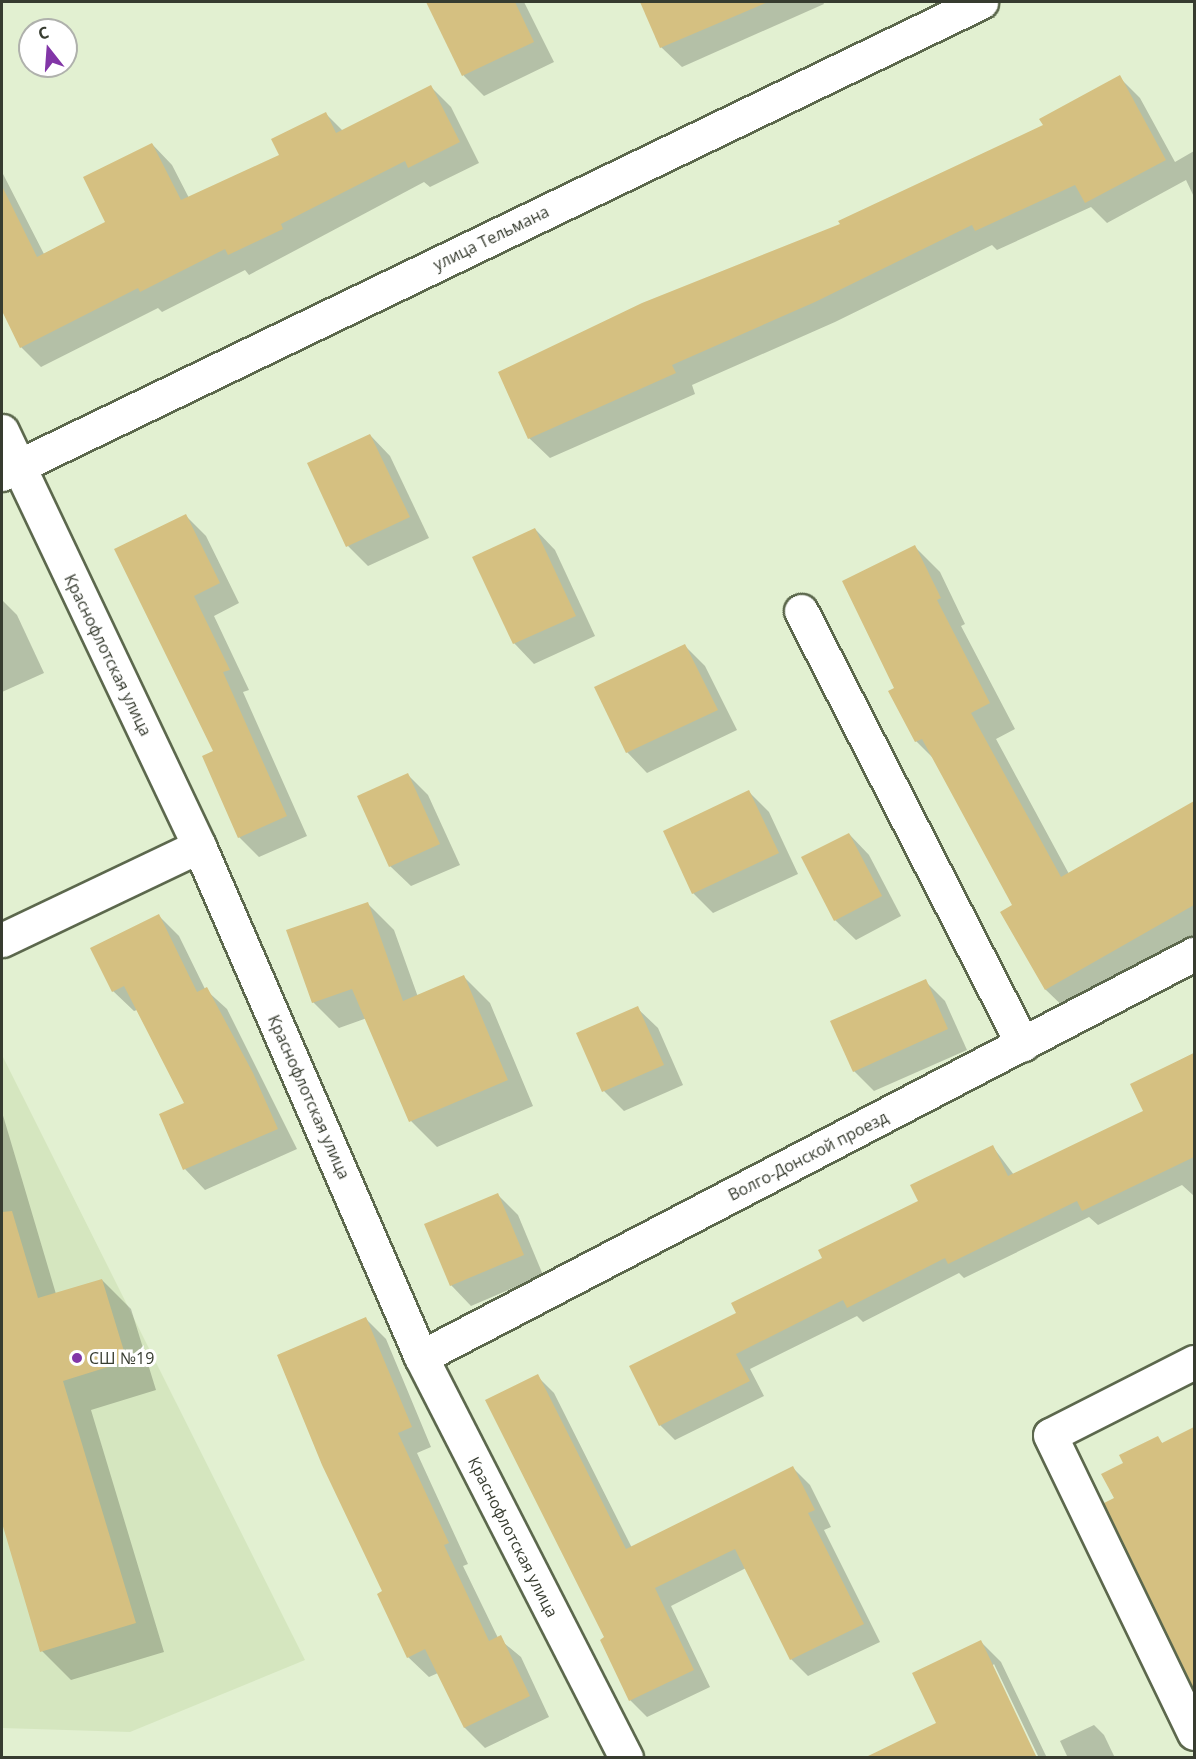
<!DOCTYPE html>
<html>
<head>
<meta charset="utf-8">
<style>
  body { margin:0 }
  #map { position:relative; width:1196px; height:1759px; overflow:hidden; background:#e2f0d1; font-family:"Open Sans",sans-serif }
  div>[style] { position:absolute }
  .built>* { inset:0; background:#d5e6bf }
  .shadow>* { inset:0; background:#0003 }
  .building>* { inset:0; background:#d5c081 }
  .roads { filter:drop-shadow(2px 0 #5c684d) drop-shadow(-2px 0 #5c684d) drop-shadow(0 2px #5c684d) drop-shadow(0 -2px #5c684d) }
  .minor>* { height:33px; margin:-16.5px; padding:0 16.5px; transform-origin:16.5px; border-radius:16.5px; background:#fff }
  .dots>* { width:16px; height:16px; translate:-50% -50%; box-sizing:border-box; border:3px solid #fff; border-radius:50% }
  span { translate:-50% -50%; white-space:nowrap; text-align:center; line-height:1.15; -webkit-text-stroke:6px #fff; paint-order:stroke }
  .street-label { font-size:16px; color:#373c30 }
  .poi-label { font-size:16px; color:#373c30 }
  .left { translate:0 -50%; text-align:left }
  .frame { position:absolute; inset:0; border:3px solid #373c30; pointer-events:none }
  .north { position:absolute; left:18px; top:18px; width:60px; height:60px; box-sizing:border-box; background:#fff; border:2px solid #afb1ac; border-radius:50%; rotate:343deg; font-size:16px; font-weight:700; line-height:24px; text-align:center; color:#373c30 }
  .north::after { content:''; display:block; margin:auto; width:21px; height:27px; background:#8236a7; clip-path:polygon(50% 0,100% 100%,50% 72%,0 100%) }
</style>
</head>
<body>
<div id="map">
  <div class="built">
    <div style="clip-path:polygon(2px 1055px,305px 1660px,130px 1732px,2px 1728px)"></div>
  </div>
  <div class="shadow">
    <div style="clip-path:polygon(428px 2px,524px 2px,554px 62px,484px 96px,464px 76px)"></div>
    <div style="clip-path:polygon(641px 2px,823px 2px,824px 4px,682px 67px,661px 47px)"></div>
    <div style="clip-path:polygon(1119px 77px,1140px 98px,1175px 162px,1194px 151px,1194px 197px,1186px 180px,1107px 223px,1091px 207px,997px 250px,992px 245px,835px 322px,692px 385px,695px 394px,550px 458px,529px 438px,842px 225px,1045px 126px)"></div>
    <div style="clip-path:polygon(431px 87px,451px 107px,479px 163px,430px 187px,424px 182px,249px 275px,245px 270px,162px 312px,158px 308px,41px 367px,21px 347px,2px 307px,2px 172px,44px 254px,107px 222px,152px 144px,172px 165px,189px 198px,281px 156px,326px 114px,343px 131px)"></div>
    <div style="clip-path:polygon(370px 435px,390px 456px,429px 538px,368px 566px,348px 546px)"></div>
    <div style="clip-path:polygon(186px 516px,206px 536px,239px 603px,214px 616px,249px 690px,243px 692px,307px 836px,259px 857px,239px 837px,215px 752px,116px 549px)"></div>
    <div style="clip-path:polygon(535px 529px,555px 550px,595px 636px,534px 664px,514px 643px)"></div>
    <div style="clip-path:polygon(915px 547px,940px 572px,965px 624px,961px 626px,1015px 729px,996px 739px,1069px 874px,1194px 803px,1194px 945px,1072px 1015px,1046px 990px,1002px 913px,1014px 906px,936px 761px,916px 741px,896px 689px)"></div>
    <div style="clip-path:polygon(2px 600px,17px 615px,44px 673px,2px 692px)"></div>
    <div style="clip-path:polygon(685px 646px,705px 666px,737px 730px,647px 773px,627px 752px)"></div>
    <div style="clip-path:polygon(408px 775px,428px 795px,460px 865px,411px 886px,390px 866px)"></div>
    <div style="clip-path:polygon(749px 792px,769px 812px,798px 874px,713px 913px,693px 893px)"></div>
    <div style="clip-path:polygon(849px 834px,869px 855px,901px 916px,856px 940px,835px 920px)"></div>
    <div style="clip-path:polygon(368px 904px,394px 930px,418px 997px,464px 977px,490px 1003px,533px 1106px,437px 1147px,411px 1121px,367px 1018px,339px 1028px,313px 1002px)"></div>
    <div style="clip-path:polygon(158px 915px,179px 936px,205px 989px,227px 1009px,297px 1149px,205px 1190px,185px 1169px,161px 1115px,186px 1104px,137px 1010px,134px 1011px,113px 991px)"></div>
    <div style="clip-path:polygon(925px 981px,945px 1001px,967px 1050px,874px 1091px,854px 1071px)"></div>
    <div style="clip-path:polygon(637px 1008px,658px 1028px,683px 1085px,624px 1111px,604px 1091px)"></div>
    <div style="clip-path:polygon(1194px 1053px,1194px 1196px,1182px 1185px,1098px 1225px,1089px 1217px,964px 1278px,959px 1273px,863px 1322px,857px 1316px,750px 1369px,764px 1396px,675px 1440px,660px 1425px,738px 1314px,920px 1201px,993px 1147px,1014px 1175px,1145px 1112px,1132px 1085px)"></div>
    <div style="clip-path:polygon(2px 1112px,56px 1294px,102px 1280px,131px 1309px,156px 1390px,91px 1410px,164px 1652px,71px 1680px,42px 1651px,2px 1518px)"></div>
    <div style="clip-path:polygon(498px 1195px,518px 1215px,543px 1275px,471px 1306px,451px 1285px)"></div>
    <div style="clip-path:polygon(366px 1319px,386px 1339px,431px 1447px,417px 1453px,468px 1564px,463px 1566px,498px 1638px,521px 1657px,549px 1717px,485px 1748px,465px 1728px,438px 1673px,429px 1677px,408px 1657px,385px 1592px)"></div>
    <div style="clip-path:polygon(537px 1376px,554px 1393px,632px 1548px,793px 1468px,810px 1485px,831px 1527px,824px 1530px,880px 1642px,808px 1676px,791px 1659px,746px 1568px,671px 1606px,710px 1687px,647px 1717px,630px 1700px,606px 1638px)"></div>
    <div style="clip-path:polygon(1185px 1434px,1194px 1443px,1194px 1661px,1116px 1499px,1125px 1463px,1157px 1438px,1163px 1444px)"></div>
    <div style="clip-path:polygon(981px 1642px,1001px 1662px,1047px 1758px,1039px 1758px,994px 1664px,938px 1724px)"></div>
    <div style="clip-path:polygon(1094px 1725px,1104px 1735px,1115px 1758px,1068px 1758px,1060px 1741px)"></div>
  </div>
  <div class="building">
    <div style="clip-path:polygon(426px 2px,515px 2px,534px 42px,462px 76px)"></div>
    <div style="clip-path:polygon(640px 2px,768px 2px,660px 48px)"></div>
    <div style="clip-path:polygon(1120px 75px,1166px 160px,1085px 203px,1075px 185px,975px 231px,972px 225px,815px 302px,672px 365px,676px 373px,528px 439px,498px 372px,642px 303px,840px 224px,838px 221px,1043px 125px,1039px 119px)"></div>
    <div style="clip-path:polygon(431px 85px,460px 142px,408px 168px,405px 161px,281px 224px,283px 229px,228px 255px,225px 249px,140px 292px,138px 288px,20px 348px,2px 311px,2px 186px,37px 257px,105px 222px,83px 177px,152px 143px,181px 200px,279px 155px,271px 139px,326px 112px,336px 133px)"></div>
    <div style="clip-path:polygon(370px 434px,410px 517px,346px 547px,307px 463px)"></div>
    <div style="clip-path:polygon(186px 514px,220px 583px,194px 596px,230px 670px,223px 672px,287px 816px,238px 838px,202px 756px,213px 751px,114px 549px)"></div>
    <div style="clip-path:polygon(535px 528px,576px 616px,513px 644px,472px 557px)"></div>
    <div style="clip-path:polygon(915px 545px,941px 598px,937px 600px,990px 703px,971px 713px,1061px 877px,1194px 801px,1194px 905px,1045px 990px,1000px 912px,1012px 905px,922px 739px,915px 742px,888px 691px,894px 688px,842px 581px)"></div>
    <div style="clip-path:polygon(685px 644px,718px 710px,626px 753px,594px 687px)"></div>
    <div style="clip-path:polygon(408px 773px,440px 844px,389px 867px,357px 796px)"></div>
    <div style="clip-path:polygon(749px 790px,779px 853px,692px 894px,663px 831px)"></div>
    <div style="clip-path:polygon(849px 833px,882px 896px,834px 921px,801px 857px)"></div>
    <div style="clip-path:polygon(368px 902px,403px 1001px,464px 975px,508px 1080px,409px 1122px,352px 989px,312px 1003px,286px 930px)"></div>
    <div style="clip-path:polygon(159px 914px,197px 992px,207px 987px,253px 1073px,278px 1129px,183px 1170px,159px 1114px,184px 1103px,124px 986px,112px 992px,90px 948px)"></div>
    <div style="clip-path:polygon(926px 979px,948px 1029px,853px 1072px,830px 1021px)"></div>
    <div style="clip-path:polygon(638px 1006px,664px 1065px,602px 1092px,576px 1033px)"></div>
    <div style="clip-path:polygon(1194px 1053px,1194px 1157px,1082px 1211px,1077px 1201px,948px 1264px,945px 1258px,847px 1308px,843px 1300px,736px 1354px,750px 1381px,659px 1426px,629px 1366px,736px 1313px,731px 1303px,822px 1258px,818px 1250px,918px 1201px,910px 1185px,993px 1145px,1008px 1176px,1143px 1111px,1130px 1084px)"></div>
    <div style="clip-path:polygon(498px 1193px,524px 1255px,450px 1286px,424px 1224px)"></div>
    <div style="clip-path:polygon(12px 1211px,38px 1298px,102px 1279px,127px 1361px,63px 1381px,136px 1623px,40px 1652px,2px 1523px,2px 1212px)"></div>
    <div style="clip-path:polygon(366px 1317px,412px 1427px,398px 1433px,449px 1543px,444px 1545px,489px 1641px,501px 1635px,530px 1696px,464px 1728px,425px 1649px,407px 1658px,377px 1594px,382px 1591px,322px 1465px,277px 1355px)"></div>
    <div style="clip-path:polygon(538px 1374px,626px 1549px,793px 1466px,815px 1510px,808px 1513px,864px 1624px,790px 1660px,735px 1549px,655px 1588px,694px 1670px,629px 1701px,600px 1640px,604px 1637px,485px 1400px)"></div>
    <div style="clip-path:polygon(1194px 1427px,1194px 1689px,1104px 1503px,1114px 1498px,1101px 1474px,1123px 1463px,1119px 1455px,1158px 1436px,1162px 1443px)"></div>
    <div style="clip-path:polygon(981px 1640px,1037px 1758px,864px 1758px,936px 1723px,912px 1673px)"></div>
  </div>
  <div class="roads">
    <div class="minor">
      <div style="left:2px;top:431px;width:459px;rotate:64.6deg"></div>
      <div style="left:199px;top:846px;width:557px;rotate:66.52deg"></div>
      <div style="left:421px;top:1357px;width:450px;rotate:62.9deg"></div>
      <div style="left:2px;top:474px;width:1087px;rotate:-25.74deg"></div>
      <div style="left:801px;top:611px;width:487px;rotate:62.9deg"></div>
      <div style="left:2px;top:940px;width:218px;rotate:-25.5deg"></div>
      <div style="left:421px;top:1357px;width:872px;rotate:-27.54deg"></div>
      <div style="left:1194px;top:1362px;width:161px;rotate:153.1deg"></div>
      <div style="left:1050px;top:1435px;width:331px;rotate:64.2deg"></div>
    </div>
  </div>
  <div class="dots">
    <div style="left:77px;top:1358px;background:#8236a7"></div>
  </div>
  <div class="street-label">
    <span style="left:491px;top:238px;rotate:-26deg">улица Тельмана</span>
    <span style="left:108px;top:655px;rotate:64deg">Краснофлотская улица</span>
    <span style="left:309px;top:1097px;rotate:66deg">Краснофлотская улица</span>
    <span style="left:808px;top:1156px;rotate:-27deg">Волго-Донской проезд</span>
    <span style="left:513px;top:1537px;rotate:63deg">Краснофлотская улица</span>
  </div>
  <div class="poi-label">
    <span class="left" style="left:89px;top:1358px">СШ №19</span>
  </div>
  <div class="frame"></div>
  <div class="north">С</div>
</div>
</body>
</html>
